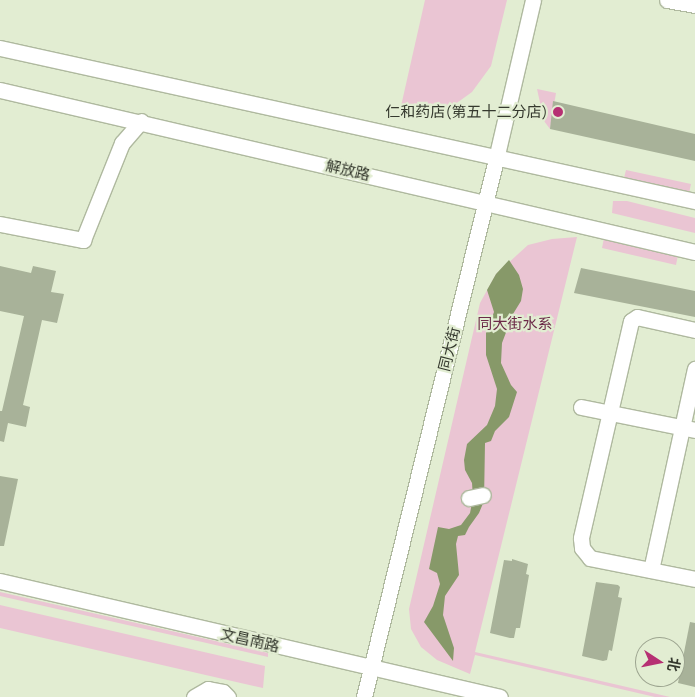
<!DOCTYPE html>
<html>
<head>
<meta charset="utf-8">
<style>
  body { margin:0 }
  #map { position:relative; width:695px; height:697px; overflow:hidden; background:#e2edd2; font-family:Manrope,"Noto Sans SC",sans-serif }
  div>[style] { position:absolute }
  .green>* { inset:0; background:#eac5d3 }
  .water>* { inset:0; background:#879969 }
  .building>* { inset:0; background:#a8b299 }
  .roads { filter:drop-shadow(1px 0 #afb99f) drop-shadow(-1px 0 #afb99f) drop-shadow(0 1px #afb99f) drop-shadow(0 -1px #afb99f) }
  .minor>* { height:15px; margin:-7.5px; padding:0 7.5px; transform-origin:7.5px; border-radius:7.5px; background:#fff }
  .dots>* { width:14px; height:14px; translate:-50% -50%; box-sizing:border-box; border:2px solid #e2edd2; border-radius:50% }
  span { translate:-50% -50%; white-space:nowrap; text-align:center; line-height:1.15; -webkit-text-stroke:4.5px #e2edd2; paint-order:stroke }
  .poi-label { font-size:15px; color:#35392e }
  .right { translate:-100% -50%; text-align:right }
  .street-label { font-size:15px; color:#35392e }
  .park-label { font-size:15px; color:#6c2a48 }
  .north { position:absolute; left:635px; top:637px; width:50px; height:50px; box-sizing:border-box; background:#e2edd2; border:1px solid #9da590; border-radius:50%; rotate:101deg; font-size:14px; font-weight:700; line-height:20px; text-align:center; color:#35392e }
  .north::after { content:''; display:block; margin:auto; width:18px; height:22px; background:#b63073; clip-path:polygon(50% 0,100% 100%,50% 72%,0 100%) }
</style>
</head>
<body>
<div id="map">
  <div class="green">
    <div style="clip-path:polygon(425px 0,507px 0,491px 66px,472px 92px,436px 118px,399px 115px)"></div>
    <div style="clip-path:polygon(537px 89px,556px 93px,550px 129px,544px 121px)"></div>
    <div style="clip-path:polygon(626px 170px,691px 184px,689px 193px,624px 178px)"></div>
    <div style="clip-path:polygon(613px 201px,627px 201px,695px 218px,695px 233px,612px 213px)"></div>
    <div style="clip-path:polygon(577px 237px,475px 652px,670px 697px,655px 697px,475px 655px,470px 674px,437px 660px,421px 647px,411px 629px,409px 609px,480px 303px,496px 274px,528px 245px,552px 239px)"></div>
    <div style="clip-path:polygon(604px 238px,678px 255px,676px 265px,602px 248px)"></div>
    <div style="clip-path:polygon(0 592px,268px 653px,268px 657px,0 596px)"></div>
    <div style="clip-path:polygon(0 605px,265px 666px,263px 688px,0 628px)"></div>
  </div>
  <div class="water">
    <div style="clip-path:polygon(509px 260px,519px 275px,523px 289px,521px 301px,513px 314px,502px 343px,501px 363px,511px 385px,517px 392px,509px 417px,495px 431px,491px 441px,485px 443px,484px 501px,479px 513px,469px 527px,465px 535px,458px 536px,456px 544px,459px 575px,445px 596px,443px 615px,454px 648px,453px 661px,424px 622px,433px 606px,440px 584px,437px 573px,429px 569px,438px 527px,449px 529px,461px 525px,470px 513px,473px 498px,472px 483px,465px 470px,464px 460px,467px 444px,487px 425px,495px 406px,497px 389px,486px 355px,486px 333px,494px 312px,487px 290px,496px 274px)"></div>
  </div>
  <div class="building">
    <div style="clip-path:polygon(553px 101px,695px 134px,695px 161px,550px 129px)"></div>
    <div style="clip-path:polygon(0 266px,31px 273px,33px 266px,56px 271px,51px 292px,64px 294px,57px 323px,42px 320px,23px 405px,30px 407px,26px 427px,8px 423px,4px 442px,0 441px,0 411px,2px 411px,24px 316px,0 311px)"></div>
    <div style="clip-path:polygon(581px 268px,695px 291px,695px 317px,574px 293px)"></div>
    <div style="clip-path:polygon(0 476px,18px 479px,4px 546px,0 546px)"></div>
    <div style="clip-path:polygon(512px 559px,528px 564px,526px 574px,529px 575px,520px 628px,516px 628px,514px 638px,510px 638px,490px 633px,504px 560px,512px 561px)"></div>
    <div style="clip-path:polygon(596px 582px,618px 585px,620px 587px,618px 597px,622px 598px,612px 651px,609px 650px,607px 660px,603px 661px,582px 656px)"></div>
    <div style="clip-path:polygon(690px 622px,695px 623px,695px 687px,678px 683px)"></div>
  </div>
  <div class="roads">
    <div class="minor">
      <div style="left:667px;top:0;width:28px;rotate:10deg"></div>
      <div style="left:0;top:48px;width:712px;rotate:12.42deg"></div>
      <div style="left:0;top:90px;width:714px;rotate:13.12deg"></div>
      <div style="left:0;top:224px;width:85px;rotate:10.9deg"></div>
      <div style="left:83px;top:240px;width:105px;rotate:-68.1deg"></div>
      <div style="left:122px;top:143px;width:29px;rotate:-49deg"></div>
      <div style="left:695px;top:330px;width:59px;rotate:-167.4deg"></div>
      <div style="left:637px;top:317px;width:7px;rotate:146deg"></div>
      <div style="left:631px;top:321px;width:223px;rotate:103deg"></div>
      <div style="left:581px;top:538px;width:10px;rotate:84deg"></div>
      <div style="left:582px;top:548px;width:13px;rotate:51deg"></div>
      <div style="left:590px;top:558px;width:107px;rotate:11.3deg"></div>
      <div style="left:581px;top:407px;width:116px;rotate:11.4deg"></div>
      <div style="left:469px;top:498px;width:14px;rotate:-12deg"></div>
      <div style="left:651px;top:570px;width:206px;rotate:-77.7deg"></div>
      <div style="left:0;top:581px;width:513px;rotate:13.06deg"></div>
      <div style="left:194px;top:697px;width:16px;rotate:-30deg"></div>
      <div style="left:208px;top:689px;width:15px;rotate:11deg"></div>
      <div style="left:223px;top:692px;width:7px;rotate:45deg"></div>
      <div style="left:364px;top:697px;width:554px;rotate:-76.21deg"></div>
      <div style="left:496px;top:159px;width:163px;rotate:-76.9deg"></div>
    </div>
  </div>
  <div class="dots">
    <div style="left:558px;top:112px;background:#b63073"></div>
  </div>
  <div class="poi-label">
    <span class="right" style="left:548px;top:112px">仁和药店(第五十二分店)</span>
  </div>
  <div class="street-label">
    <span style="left:348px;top:170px;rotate:13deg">解放路</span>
    <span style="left:449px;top:349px;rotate:-76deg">同大街</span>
    <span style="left:250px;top:640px;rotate:13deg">文昌南路</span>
  </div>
  <div class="park-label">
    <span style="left:515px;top:324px">同大街水系</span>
  </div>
  <div class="north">北</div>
</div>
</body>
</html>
